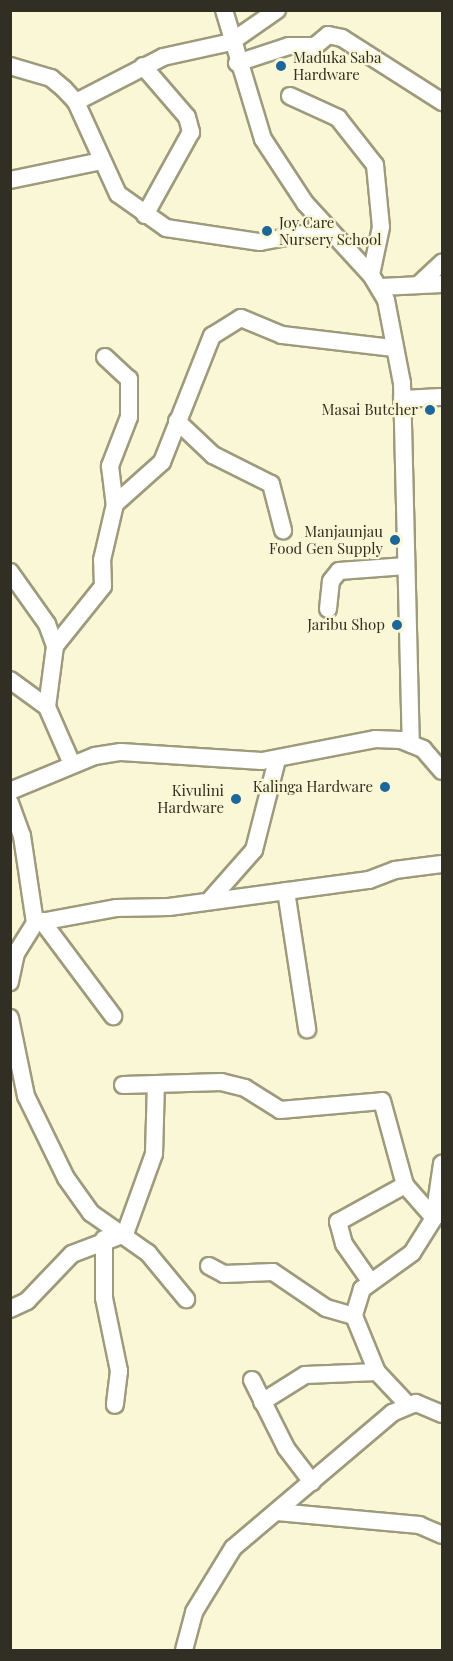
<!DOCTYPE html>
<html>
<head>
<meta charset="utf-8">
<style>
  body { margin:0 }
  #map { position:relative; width:453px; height:1661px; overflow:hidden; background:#faf7d6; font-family:"Playfair Display",serif }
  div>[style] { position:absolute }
  .roads { filter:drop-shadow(2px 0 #9e9a7c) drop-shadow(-2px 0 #9e9a7c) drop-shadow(0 2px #9e9a7c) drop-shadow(0 -2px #9e9a7c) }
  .minor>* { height:16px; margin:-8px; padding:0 8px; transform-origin:8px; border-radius:8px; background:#fff }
  .dots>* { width:16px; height:16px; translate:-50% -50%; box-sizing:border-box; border:3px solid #faf7d6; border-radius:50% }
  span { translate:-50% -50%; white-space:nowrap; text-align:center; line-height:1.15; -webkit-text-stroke:4.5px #faf7d6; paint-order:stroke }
  .poi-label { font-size:15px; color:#312f23 }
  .left { translate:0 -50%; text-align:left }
  .right { translate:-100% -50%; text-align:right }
  .frame { position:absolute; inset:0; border:12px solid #312f23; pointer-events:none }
</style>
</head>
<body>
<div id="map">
  <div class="roads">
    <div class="minor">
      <div style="left:224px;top:10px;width:135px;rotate:73.2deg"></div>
      <div style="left:263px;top:139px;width:77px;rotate:56.7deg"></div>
      <div style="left:305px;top:203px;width:98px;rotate:47.5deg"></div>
      <div style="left:371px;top:275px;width:29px;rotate:59deg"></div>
      <div style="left:386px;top:300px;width:85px;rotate:79.1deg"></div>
      <div style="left:402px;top:383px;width:361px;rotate:88.6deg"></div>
      <div style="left:237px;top:63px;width:55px;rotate:-18.1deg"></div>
      <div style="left:289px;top:46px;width:26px"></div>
      <div style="left:315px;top:46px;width:17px;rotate:-40deg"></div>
      <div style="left:328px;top:35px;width:14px;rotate:12deg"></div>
      <div style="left:342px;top:38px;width:119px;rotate:32.6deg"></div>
      <div style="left:10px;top:66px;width:43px;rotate:16.3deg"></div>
      <div style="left:51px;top:78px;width:17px;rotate:40deg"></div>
      <div style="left:64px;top:89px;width:18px;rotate:47deg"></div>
      <div style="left:76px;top:102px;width:101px;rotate:65.5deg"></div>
      <div style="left:118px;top:194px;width:59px;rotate:35.3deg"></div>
      <div style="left:166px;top:228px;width:95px;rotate:8.5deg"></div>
      <div style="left:260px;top:242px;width:69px;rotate:-10.8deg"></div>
      <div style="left:143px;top:66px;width:67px;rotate:49.2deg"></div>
      <div style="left:187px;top:117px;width:16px;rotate:75deg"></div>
      <div style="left:191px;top:132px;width:95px;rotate:119deg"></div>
      <div style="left:290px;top:96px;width:53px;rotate:24.6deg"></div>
      <div style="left:338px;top:118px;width:60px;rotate:51.8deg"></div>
      <div style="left:375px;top:165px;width:62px;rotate:84.5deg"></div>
      <div style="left:381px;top:227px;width:49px;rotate:101.8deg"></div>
      <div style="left:76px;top:102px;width:98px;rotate:-27.3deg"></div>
      <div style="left:163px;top:57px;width:70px;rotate:-12.4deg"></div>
      <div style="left:231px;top:42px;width:56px;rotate:-34.8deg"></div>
      <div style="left:10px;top:180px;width:94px;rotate:-11.7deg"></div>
      <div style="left:418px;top:285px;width:33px;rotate:-43deg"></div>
      <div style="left:381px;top:287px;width:61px;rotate:-2.8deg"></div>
      <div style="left:105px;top:357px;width:33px;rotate:43deg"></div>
      <div style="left:129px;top:379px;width:38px;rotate:90deg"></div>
      <div style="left:129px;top:417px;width:53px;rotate:111.2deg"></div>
      <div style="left:110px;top:466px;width:38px;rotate:83deg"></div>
      <div style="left:402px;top:399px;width:40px;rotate:-2.9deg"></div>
      <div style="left:177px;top:421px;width:50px;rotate:43.4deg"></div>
      <div style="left:213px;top:455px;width:65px;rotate:26.6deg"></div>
      <div style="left:271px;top:484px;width:48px;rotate:75.4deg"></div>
      <div style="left:10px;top:572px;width:64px;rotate:54.6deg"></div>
      <div style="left:47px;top:624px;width:23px;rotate:70deg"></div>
      <div style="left:328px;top:609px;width:28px;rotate:-84deg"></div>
      <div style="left:331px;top:581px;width:13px;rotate:-51deg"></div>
      <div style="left:339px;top:571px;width:67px;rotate:-4.3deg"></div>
      <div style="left:10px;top:680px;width:46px;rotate:36.1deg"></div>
      <div style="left:72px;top:764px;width:62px;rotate:-113.7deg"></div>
      <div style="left:47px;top:707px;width:62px;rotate:-82.5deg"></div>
      <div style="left:55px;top:646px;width:77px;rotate:-51.3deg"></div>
      <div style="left:103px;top:586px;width:26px;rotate:-92deg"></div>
      <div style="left:102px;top:560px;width:57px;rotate:-76.9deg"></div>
      <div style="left:115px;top:504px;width:63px;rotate:-41.8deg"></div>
      <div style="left:162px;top:462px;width:136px;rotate:-68.4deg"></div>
      <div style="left:212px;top:336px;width:34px;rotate:-32deg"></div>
      <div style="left:241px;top:318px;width:44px;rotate:22.5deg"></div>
      <div style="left:282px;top:335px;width:111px;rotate:6.7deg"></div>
      <div style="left:10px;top:791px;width:92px;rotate:-22.4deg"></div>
      <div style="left:95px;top:756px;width:26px;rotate:-9deg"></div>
      <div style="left:121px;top:752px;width:141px;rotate:3.7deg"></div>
      <div style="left:262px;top:761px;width:115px;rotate:-11deg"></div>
      <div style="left:375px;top:739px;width:26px;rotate:2deg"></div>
      <div style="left:401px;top:740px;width:24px;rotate:22deg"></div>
      <div style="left:423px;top:749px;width:29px;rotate:49deg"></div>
      <div style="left:10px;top:803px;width:35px;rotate:70deg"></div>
      <div style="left:22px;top:836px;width:88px;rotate:81.5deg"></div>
      <div style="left:35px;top:923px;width:36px;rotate:122deg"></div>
      <div style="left:16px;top:953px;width:30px;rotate:102deg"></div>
      <div style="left:286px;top:891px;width:140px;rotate:81.3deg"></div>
      <div style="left:209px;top:901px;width:68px;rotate:-48.6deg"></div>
      <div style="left:254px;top:850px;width:93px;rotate:-75.7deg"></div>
      <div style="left:42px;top:921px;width:119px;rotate:53.2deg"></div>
      <div style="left:35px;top:923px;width:82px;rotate:-10.5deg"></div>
      <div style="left:116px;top:908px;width:53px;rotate:-1.1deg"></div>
      <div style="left:169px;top:907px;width:202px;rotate:-7.7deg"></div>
      <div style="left:369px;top:880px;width:28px;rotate:-21deg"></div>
      <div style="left:395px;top:870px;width:47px;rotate:-7.3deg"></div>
      <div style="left:10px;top:1018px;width:80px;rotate:78.4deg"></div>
      <div style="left:26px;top:1096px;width:91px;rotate:64deg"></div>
      <div style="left:66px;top:1178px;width:43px;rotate:54.5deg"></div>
      <div style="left:91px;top:1213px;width:70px;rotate:35.1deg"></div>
      <div style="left:148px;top:1253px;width:60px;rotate:50.4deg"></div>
      <div style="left:123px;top:1085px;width:98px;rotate:-1.8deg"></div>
      <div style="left:221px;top:1082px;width:25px;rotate:14deg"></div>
      <div style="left:245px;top:1088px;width:41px;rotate:32.2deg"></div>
      <div style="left:280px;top:1110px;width:102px;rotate:-5deg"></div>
      <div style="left:382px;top:1101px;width:87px;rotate:74.7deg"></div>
      <div style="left:405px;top:1185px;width:44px;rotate:48.7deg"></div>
      <div style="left:434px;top:1218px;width:41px;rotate:122.2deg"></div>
      <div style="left:412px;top:1253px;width:62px;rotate:144.2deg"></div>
      <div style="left:362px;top:1289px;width:28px;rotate:107deg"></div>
      <div style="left:354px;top:1316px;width:61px;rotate:67.7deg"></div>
      <div style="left:377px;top:1372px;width:44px;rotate:46.8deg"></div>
      <div style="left:434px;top:1218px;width:55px;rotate:-81.6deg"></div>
      <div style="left:104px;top:1239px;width:59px;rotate:90deg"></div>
      <div style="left:104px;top:1298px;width:75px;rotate:78.4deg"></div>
      <div style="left:119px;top:1371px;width:34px;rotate:97deg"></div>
      <div style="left:209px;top:1266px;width:17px;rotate:28deg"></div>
      <div style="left:224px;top:1274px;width:49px;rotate:-2.3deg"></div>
      <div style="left:273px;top:1272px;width:64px;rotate:34.2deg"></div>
      <div style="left:326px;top:1308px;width:29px;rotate:16deg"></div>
      <div style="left:370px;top:1281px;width:45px;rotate:-125.1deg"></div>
      <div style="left:344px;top:1244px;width:23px;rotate:-105deg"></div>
      <div style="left:338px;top:1222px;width:77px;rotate:-28.9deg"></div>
      <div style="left:10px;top:1309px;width:19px;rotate:-25deg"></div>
      <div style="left:27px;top:1301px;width:65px;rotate:-46.2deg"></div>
      <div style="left:72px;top:1254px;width:57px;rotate:-20.7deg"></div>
      <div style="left:125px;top:1234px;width:85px;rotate:-70.1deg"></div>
      <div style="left:154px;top:1154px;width:70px;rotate:-88.4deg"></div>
      <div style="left:252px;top:1380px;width:76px;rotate:63.4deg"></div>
      <div style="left:286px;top:1448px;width:43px;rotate:52.6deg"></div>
      <div style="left:262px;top:1402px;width:51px;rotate:-32.1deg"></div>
      <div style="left:305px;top:1375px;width:72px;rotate:-2.4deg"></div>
      <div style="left:277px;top:1512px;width:143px;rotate:5.2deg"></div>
      <div style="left:419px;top:1525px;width:25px;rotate:23deg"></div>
      <div style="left:184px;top:1650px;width:39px;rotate:-75deg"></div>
      <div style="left:194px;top:1612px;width:75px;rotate:-58.6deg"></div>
      <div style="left:233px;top:1548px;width:209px;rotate:-40.3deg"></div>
      <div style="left:392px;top:1413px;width:26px;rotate:-23deg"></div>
      <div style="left:416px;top:1403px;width:28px;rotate:23deg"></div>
    </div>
  </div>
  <div class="dots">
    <div style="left:281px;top:66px;background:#1c6699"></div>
    <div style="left:267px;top:231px;background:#1c6699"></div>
    <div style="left:430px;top:410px;background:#1c6699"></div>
    <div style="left:395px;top:540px;background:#1c6699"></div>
    <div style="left:397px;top:625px;background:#1c6699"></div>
    <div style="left:385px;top:787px;background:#1c6699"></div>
    <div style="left:236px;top:799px;background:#1c6699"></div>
  </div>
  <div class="poi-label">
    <span class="left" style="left:293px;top:66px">Maduka Saba<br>Hardware</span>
    <span class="left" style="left:279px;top:231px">Joy Care<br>Nursery School</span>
    <span class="right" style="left:418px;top:410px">Masai Butcher</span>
    <span class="right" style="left:383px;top:540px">Manjaunjau<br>Food Gen Supply</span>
    <span class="right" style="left:385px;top:625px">Jaribu Shop</span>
    <span class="right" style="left:373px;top:787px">Kalinga Hardware</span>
    <span class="right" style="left:224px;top:799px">Kivulini<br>Hardware</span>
  </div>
  <div class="frame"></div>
</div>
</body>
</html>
